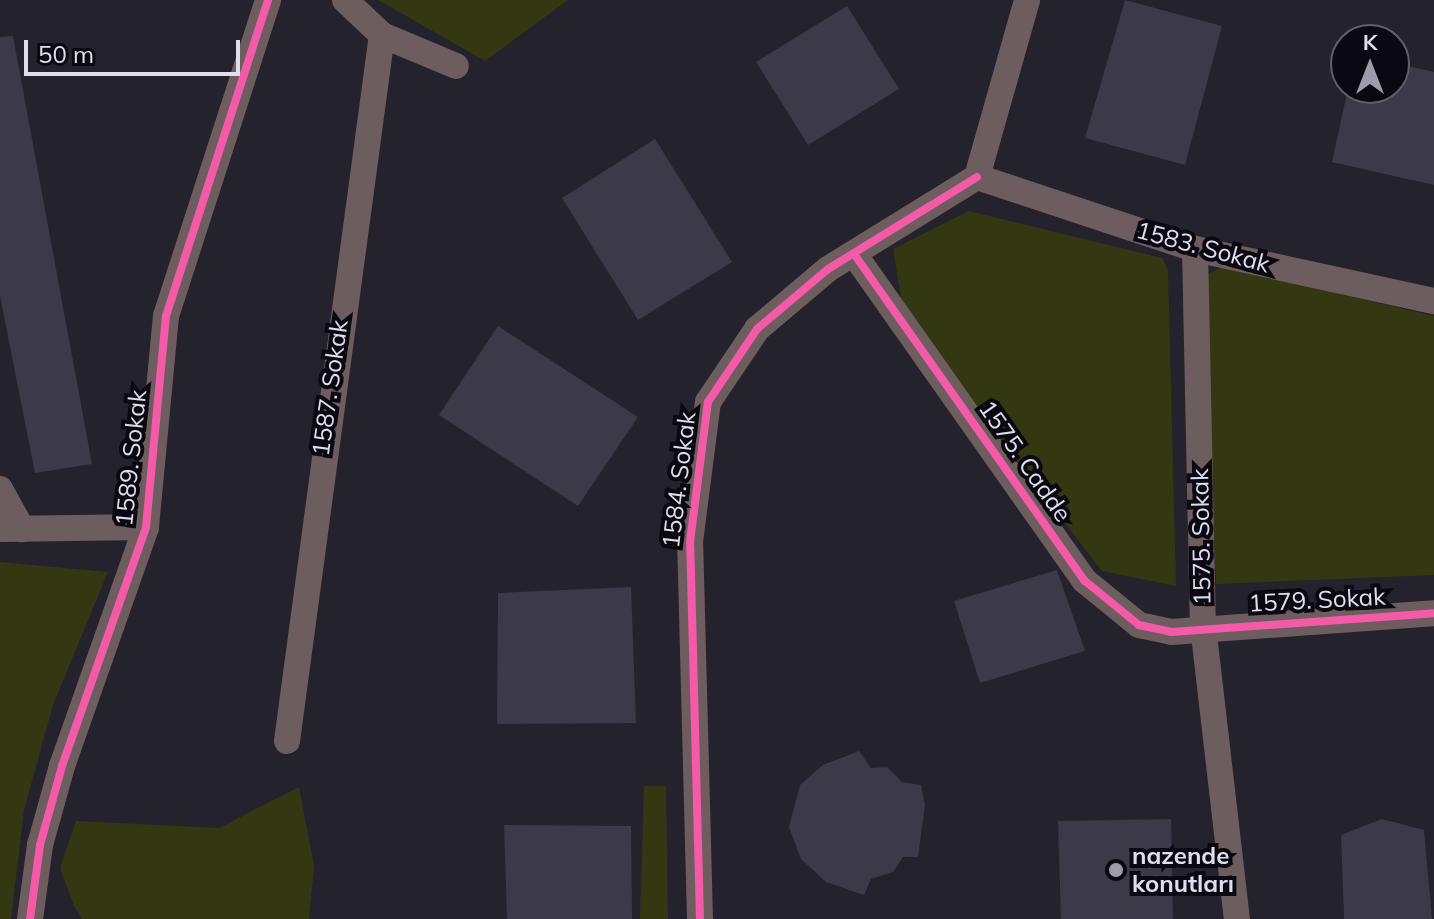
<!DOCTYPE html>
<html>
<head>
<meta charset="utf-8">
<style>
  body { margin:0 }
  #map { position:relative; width:1434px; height:919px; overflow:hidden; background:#24222d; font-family:Mulish,sans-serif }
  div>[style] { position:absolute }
  .green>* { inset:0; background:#343812 }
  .building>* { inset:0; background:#3c3948 }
  .minor>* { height:26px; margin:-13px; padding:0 13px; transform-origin:13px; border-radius:13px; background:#6d5d5f }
  .cycleway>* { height:8px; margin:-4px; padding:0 4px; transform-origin:4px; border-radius:4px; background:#f35aa7 }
  .dots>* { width:22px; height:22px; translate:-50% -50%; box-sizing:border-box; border:4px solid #0a0912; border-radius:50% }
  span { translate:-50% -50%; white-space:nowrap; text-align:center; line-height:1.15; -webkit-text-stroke:8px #0a0912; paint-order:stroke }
  .street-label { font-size:24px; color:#e0deed }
  .poi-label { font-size:24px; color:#e0deed; font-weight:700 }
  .left { translate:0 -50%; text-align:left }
  .north { position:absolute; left:1330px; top:24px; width:80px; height:80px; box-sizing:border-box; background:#0a0912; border:2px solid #605e6a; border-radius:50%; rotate:0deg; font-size:22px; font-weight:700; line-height:32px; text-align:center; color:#e0deed }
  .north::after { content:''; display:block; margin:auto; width:28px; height:36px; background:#9e9caa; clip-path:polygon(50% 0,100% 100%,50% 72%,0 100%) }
  .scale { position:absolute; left:24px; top:40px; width:216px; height:36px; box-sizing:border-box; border:4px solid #e0deed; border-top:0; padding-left:10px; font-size:24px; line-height:28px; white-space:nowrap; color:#e0deed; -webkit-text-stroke:6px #0a0912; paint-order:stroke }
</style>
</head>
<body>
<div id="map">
  <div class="green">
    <div style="clip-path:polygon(378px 0,568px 0,485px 61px)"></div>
    <div style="clip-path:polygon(969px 211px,1162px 258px,1168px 270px,1176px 586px,1102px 571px,904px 315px,893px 249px)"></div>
    <div style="clip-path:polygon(1222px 267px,1434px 316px,1434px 575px,1216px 584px,1203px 277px)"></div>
    <div style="clip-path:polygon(0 562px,108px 572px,53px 705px,24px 810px,11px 919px,0 919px)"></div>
    <div style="clip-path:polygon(644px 786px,666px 786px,668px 919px,640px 919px)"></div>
    <div style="clip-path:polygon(299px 787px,314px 866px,309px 919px,82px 919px,74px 906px,60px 868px,76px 821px,219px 828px)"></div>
  </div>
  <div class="building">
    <div style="clip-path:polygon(1125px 0,1222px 26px,1185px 165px,1085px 138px)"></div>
    <div style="clip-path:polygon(847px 6px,899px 89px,808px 145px,756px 62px)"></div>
    <div style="clip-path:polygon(13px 36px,92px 464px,35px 473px,0 296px,0 37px)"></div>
    <div style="clip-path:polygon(1394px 63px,1434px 72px,1434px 185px,1332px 162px,1348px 88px,1394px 88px)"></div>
    <div style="clip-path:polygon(655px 139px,732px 262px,638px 320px,562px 198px)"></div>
    <div style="clip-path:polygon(498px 326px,638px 417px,578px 506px,439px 415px)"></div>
    <div style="clip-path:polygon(1057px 570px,1085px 651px,980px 683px,954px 601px)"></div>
    <div style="clip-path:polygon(631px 587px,636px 723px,497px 724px,498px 593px)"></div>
    <div style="clip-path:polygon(859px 751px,871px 768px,887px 767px,902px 782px,921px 785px,925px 805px,918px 857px,903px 857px,893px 872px,871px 879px,864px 895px,826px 882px,801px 859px,789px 827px,800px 785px,823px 765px)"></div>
    <div style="clip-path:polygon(1171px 819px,1173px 919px,1061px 919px,1058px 821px)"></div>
    <div style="clip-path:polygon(1382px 819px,1424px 830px,1432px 919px,1344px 919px,1341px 835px)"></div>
    <div style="clip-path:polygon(504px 825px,631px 826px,632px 919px,507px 919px)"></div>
  </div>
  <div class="minor">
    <div style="left:345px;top:0;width:51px;rotate:43.4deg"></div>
    <div style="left:382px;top:35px;width:80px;rotate:22.7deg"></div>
    <div style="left:977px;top:177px;width:230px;rotate:18.3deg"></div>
    <div style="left:1195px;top:249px;width:245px;rotate:12.3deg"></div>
    <div style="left:977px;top:177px;width:184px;rotate:-74.2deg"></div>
    <div style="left:1195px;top:249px;width:377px;rotate:88.8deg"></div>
    <div style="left:1203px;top:626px;width:295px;rotate:83.4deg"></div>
    <div style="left:854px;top:254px;width:400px;rotate:54.8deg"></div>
    <div style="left:1085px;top:581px;width:70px;rotate:39.2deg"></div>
    <div style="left:1139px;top:625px;width:33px;rotate:12deg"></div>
    <div style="left:1171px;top:632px;width:264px;rotate:-4.1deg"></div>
    <div style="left:0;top:489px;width:46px;rotate:61.2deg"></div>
    <div style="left:0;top:529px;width:146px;rotate:-0.8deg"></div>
    <div style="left:287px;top:741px;width:712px;rotate:-82.34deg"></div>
    <div style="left:30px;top:919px;width:75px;rotate:-82.3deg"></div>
    <div style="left:40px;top:845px;width:82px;rotate:-74.4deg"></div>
    <div style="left:62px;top:766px;width:253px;rotate:-70.6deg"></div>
    <div style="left:146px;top:527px;width:212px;rotate:-84.6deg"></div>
    <div style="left:166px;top:316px;width:332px;rotate:-72.1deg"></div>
    <div style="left:700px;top:919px;width:377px;rotate:-91.5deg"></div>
    <div style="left:690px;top:542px;width:141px;rotate:-82.7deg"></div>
    <div style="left:708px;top:402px;width:88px;rotate:-56.1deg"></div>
    <div style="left:757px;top:329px;width:93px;rotate:-40.2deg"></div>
    <div style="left:828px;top:269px;width:175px;rotate:-31.7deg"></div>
  </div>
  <div class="cycleway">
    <div style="left:854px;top:254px;width:400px;rotate:54.8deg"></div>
    <div style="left:1085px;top:581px;width:70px;rotate:39.2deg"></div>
    <div style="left:1139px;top:625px;width:33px;rotate:12deg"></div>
    <div style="left:1171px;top:632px;width:264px;rotate:-4.1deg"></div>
    <div style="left:30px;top:919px;width:75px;rotate:-82.3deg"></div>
    <div style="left:40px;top:845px;width:82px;rotate:-74.4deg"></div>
    <div style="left:62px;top:766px;width:253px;rotate:-70.6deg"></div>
    <div style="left:146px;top:527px;width:212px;rotate:-84.6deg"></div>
    <div style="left:166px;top:316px;width:332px;rotate:-72.1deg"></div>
    <div style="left:700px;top:919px;width:377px;rotate:-91.5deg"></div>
    <div style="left:690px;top:542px;width:141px;rotate:-82.7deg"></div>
    <div style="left:708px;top:402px;width:88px;rotate:-56.1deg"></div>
    <div style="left:757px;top:329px;width:93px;rotate:-40.2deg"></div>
    <div style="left:828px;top:269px;width:175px;rotate:-31.7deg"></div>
  </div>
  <div class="dots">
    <div style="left:1116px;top:870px;background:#9e9caa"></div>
  </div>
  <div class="street-label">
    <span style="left:1203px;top:247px;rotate:15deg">1583. Sokak</span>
    <span style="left:330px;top:388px;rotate:-82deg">1587. Sokak</span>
    <span style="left:131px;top:458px;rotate:-84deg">1589. Sokak</span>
    <span style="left:1025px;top:461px;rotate:55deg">1575. Cadde</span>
    <span style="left:679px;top:480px;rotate:-83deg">1584. Sokak</span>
    <span style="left:1201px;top:537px;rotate:-91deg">1575. Sokak</span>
    <span style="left:1317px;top:600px;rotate:-3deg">1579. Sokak</span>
  </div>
  <div class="poi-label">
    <span class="left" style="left:1132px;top:870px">nazende<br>konutları</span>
  </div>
  <div class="north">K</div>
  <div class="scale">50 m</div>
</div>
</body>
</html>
